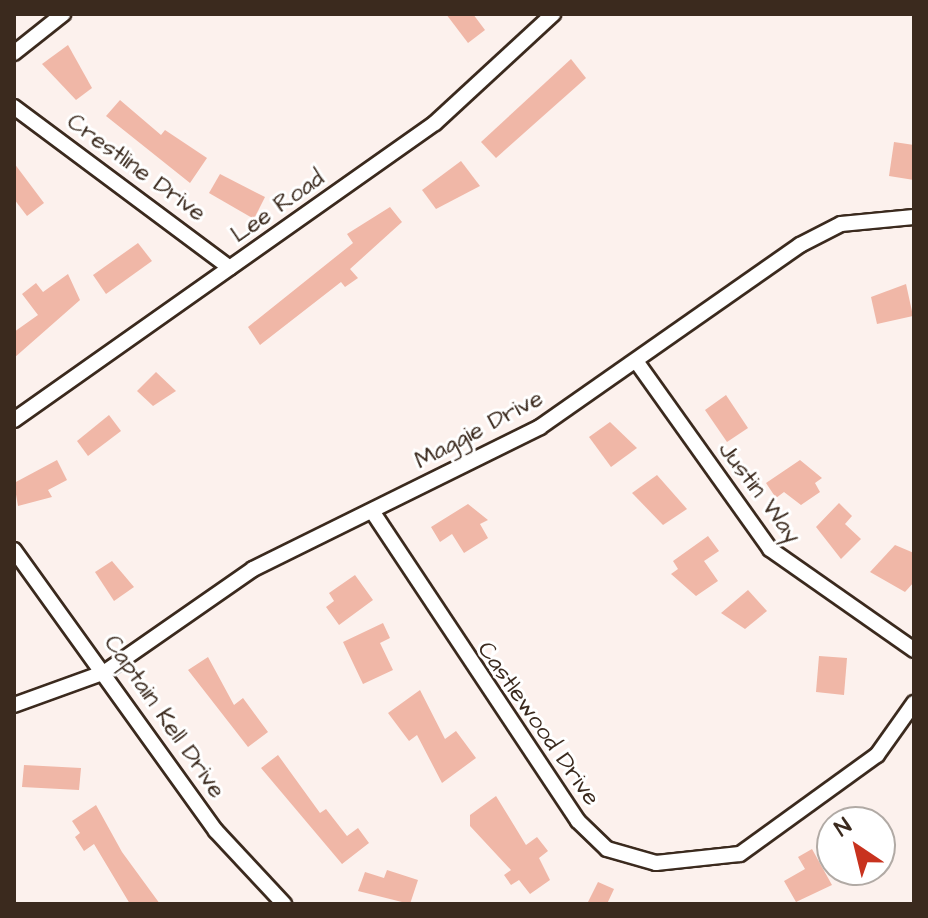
<!DOCTYPE html>
<html>
<head>
<meta charset="utf-8">
<style>
  body { margin:0 }
  #map { position:relative; width:928px; height:918px; overflow:hidden; background:#fcf1ed; font-family:"Architects Daughter",sans-serif }
  div>[style] { position:absolute }
  .building>* { inset:0; background:#f0b7a7 }
  .roads { filter:drop-shadow(2px 0 #3b2a1e) drop-shadow(-2px 0 #3b2a1e) drop-shadow(0 2px #3b2a1e) drop-shadow(0 -2px #3b2a1e) }
  .street>* { height:14px; margin:-7px; padding:0 7px; transform-origin:7px; border-radius:7px; background:#fff }
  span { translate:-50% -50%; white-space:nowrap; text-align:center; line-height:1.15; -webkit-text-stroke:6px #fff; paint-order:stroke }
  .street-label { font-size:24px; color:#3b2a1e }
  .frame { position:absolute; inset:0; border:16px solid #3b2a1e; pointer-events:none }
  .north { position:absolute; left:816px; top:806px; width:80px; height:80px; box-sizing:border-box; background:#fff; border:2px solid #b1aaa5; border-radius:50%; rotate:325deg; font-size:22px; font-weight:700; line-height:32px; text-align:center; color:#3b2a1e }
  .north::after { content:''; display:block; margin:auto; width:28px; height:36px; background:#c8321e; clip-path:polygon(50% 0,100% 100%,50% 72%,0 100%) }
</style>
</head>
<body>
<div id="map">
  <div class="building">
    <div style="clip-path:polygon(446px 14px,473px 14px,485px 30px,468px 43px)"></div>
    <div style="clip-path:polygon(68px 45px,92px 88px,76px 100px,42px 64px)"></div>
    <div style="clip-path:polygon(571px 59px,586px 78px,496px 158px,481px 142px)"></div>
    <div style="clip-path:polygon(120px 100px,161px 135px,165px 130px,207px 158px,190px 183px,106px 116px)"></div>
    <div style="clip-path:polygon(894px 142px,914px 145px,914px 180px,889px 176px)"></div>
    <div style="clip-path:polygon(461px 161px,480px 186px,436px 209px,422px 190px)"></div>
    <div style="clip-path:polygon(14px 163px,44px 203px,27px 216px,14px 199px)"></div>
    <div style="clip-path:polygon(220px 174px,265px 197px,254px 219px,209px 193px)"></div>
    <div style="clip-path:polygon(390px 207px,402px 222px,350px 269px,358px 278px,345px 287px,341px 282px,260px 345px,248px 327px,353px 243px,347px 234px)"></div>
    <div style="clip-path:polygon(138px 243px,152px 261px,106px 294px,93px 275px)"></div>
    <div style="clip-path:polygon(68px 274px,80px 300px,14px 358px,14px 332px,38px 315px,22px 294px,36px 283px,43px 292px)"></div>
    <div style="clip-path:polygon(906px 284px,913px 316px,877px 324px,871px 297px)"></div>
    <div style="clip-path:polygon(156px 372px,176px 391px,153px 406px,137px 391px)"></div>
    <div style="clip-path:polygon(726px 395px,748px 428px,727px 442px,705px 410px)"></div>
    <div style="clip-path:polygon(109px 415px,121px 431px,88px 456px,77px 441px)"></div>
    <div style="clip-path:polygon(610px 422px,637px 448px,611px 467px,589px 437px)"></div>
    <div style="clip-path:polygon(57px 460px,67px 480px,48px 490px,52px 497px,18px 506px,14px 483px)"></div>
    <div style="clip-path:polygon(800px 460px,822px 478px,815px 483px,820px 492px,801px 505px,784px 492px,776px 498px,766px 483px)"></div>
    <div style="clip-path:polygon(657px 475px,687px 509px,663px 525px,632px 493px)"></div>
    <div style="clip-path:polygon(839px 503px,852px 516px,845px 524px,861px 539px,841px 559px,816px 527px)"></div>
    <div style="clip-path:polygon(468px 504px,488px 520px,480px 524px,488px 538px,464px 553px,452px 534px,440px 542px,431px 527px)"></div>
    <div style="clip-path:polygon(708px 536px,719px 551px,704px 561px,718px 581px,696px 596px,671px 574px,678px 569px,673px 561px)"></div>
    <div style="clip-path:polygon(895px 545px,914px 553px,914px 582px,905px 592px,870px 572px)"></div>
    <div style="clip-path:polygon(112px 561px,134px 587px,114px 601px,95px 572px)"></div>
    <div style="clip-path:polygon(355px 575px,373px 600px,339px 625px,326px 607px,334px 601px,329px 593px)"></div>
    <div style="clip-path:polygon(748px 590px,767px 611px,745px 629px,721px 613px)"></div>
    <div style="clip-path:polygon(383px 623px,390px 638px,380px 643px,393px 670px,363px 684px,343px 642px)"></div>
    <div style="clip-path:polygon(819px 656px,847px 658px,844px 695px,816px 692px)"></div>
    <div style="clip-path:polygon(208px 657px,234px 705px,243px 698px,268px 732px,248px 747px,188px 670px)"></div>
    <div style="clip-path:polygon(420px 690px,445px 739px,456px 731px,476px 758px,442px 783px,417px 735px,409px 741px,388px 713px)"></div>
    <div style="clip-path:polygon(278px 755px,320px 813px,326px 809px,347px 836px,358px 828px,369px 843px,342px 864px,261px 768px)"></div>
    <div style="clip-path:polygon(24px 765px,81px 768px,79px 790px,22px 787px)"></div>
    <div style="clip-path:polygon(496px 796px,526px 845px,537px 837px,548px 851px,539px 858px,550px 880px,530px 894px,519px 880px,511px 885px,504px 875px,511px 870px,470px 826px,470px 815px)"></div>
    <div style="clip-path:polygon(96px 805px,122px 852px,160px 904px,130px 904px,94px 844px,84px 851px,75px 837px,80px 833px,72px 821px)"></div>
    <div style="clip-path:polygon(812px 849px,832px 885px,796px 902px,784px 881px,805px 869px,798px 857px)"></div>
    <div style="clip-path:polygon(387px 870px,418px 880px,410px 904px,358px 891px,365px 872px,384px 878px)"></div>
    <div style="clip-path:polygon(598px 882px,614px 889px,607px 904px,587px 904px)"></div>
  </div>
  <div class="roads">
    <div class="street">
      <div style="left:14px;top:53px;width:63px;rotate:-38.5deg"></div>
      <div style="left:14px;top:107px;width:269px;rotate:36.7deg"></div>
      <div style="left:636px;top:361px;width:231px;rotate:54.5deg"></div>
      <div style="left:770px;top:549px;width:176px;rotate:35deg"></div>
      <div style="left:14px;top:420px;width:515px;rotate:-35.2deg"></div>
      <div style="left:435px;top:123px;width:161px;rotate:-42.7deg"></div>
      <div style="left:372px;top:511px;width:372px;rotate:56.4deg"></div>
      <div style="left:578px;top:821px;width:40px;rotate:44deg"></div>
      <div style="left:607px;top:849px;width:51px;rotate:15.9deg"></div>
      <div style="left:656px;top:863px;width:84px;rotate:-6.1deg"></div>
      <div style="left:740px;top:854px;width:169px;rotate:-35.9deg"></div>
      <div style="left:877px;top:755px;width:64px;rotate:-54.6deg"></div>
      <div style="left:14px;top:550px;width:346px;rotate:54.3deg"></div>
      <div style="left:216px;top:831px;width:100px;rotate:47deg"></div>
      <div style="left:14px;top:705px;width:97px;rotate:-19.9deg"></div>
      <div style="left:105px;top:672px;width:180px;rotate:-34.8deg"></div>
      <div style="left:253px;top:569px;width:320px;rotate:-26.3deg"></div>
      <div style="left:540px;top:427px;width:317px;rotate:-35deg"></div>
      <div style="left:800px;top:245px;width:46px;rotate:-27.1deg"></div>
      <div style="left:841px;top:224px;width:73px;rotate:-5.5deg"></div>
    </div>
  </div>
  <div class="street-label">
    <span style="left:136px;top:168px;rotate:36deg">Crestline Drive</span>
    <span style="left:278px;top:207px;rotate:-35deg">Lee Road</span>
    <span style="left:479px;top:430px;rotate:-28deg">Maggie Drive</span>
    <span style="left:759px;top:493px;rotate:53deg">Justin Way</span>
    <span style="left:164px;top:717px;rotate:55deg">Captain Kell Drive</span>
    <span style="left:538px;top:724px;rotate:55deg">Castlewood Drive</span>
  </div>
  <div class="frame"></div>
  <div class="north">N</div>
</div>
</body>
</html>
